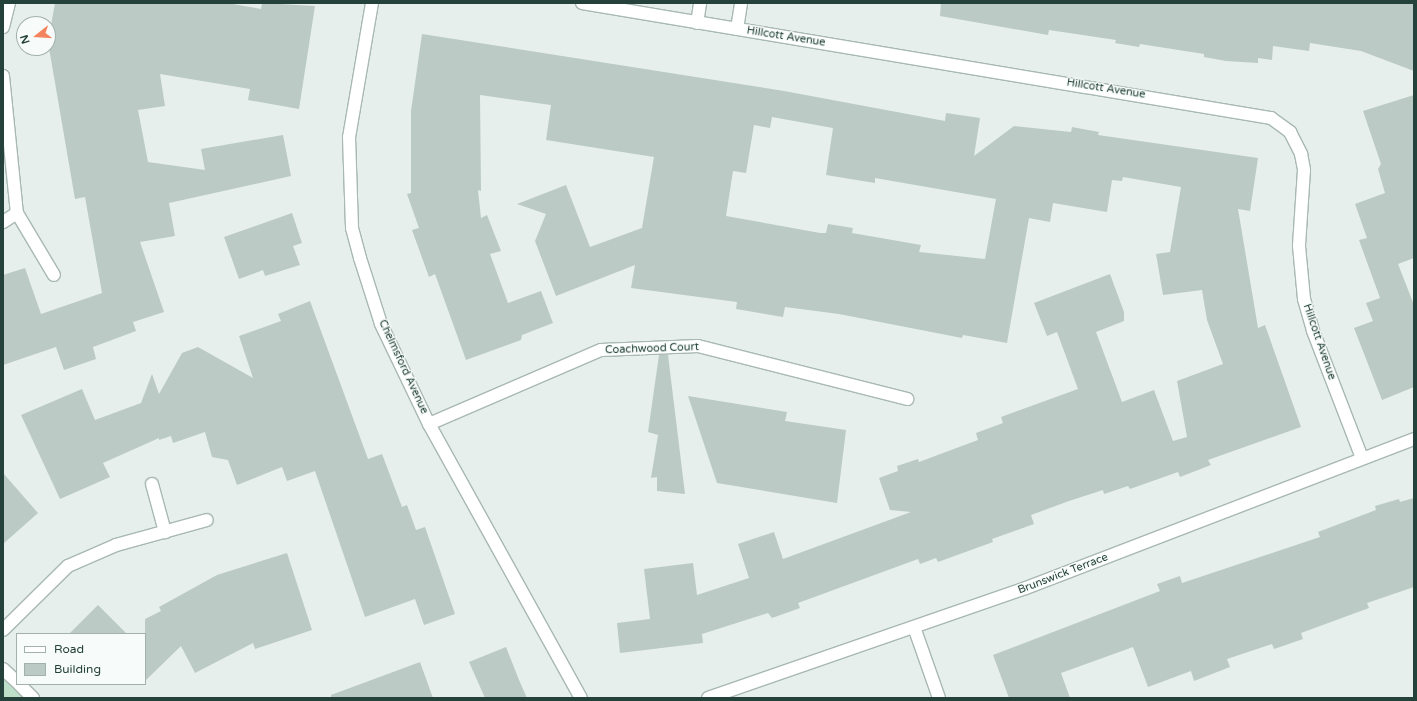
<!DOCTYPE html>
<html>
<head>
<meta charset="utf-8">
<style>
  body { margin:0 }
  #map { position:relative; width:1417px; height:701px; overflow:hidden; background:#e6efeb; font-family:"Varela Round",sans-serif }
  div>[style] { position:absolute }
  .green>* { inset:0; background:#bfe0c8 }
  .building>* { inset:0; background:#bbcac4 }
  .roads { filter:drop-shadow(1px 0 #a8b8b2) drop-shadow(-1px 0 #a8b8b2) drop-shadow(0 1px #a8b8b2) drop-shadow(0 -1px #a8b8b2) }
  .street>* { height:12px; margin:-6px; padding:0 6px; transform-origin:6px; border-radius:6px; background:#fff }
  span { translate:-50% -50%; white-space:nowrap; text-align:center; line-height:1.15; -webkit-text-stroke:3px #f7fbf9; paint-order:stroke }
  .street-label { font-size:11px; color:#24423a }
  .frame { position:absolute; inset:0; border:4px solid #24423a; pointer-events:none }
  .legend { position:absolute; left:16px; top:633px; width:130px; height:52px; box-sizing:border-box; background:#f7fbf9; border:1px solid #a3b1ad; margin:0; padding:5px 7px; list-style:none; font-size:12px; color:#24423a }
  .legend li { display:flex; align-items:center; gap:8px; height:20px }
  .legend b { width:20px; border:1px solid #a3b1ad }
  .north { position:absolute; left:16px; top:16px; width:40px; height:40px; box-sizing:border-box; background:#f7fbf9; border:1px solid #a3b1ad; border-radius:50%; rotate:253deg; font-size:11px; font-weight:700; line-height:16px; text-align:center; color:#24423a }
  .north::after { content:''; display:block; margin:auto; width:14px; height:18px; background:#f4845f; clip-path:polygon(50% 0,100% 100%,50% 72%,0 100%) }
</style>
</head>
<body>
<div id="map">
  <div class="green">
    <div style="clip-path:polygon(3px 669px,33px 698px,3px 698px)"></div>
  </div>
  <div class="building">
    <div style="clip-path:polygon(55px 3px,227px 3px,261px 9px,262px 3px,315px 6px,299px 109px,248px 100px,250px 89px,160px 74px,165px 106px,138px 110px,148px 162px,205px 170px,201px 149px,283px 135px,291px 176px,169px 203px,175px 236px,140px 242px,164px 312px,133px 322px,136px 331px,93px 347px,96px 359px,64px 370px,56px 347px,3px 365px,3px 275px,25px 268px,41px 314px,102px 293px,85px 197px,75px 199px,48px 42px)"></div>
    <div style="clip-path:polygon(941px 3px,1414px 3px,1414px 71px,1361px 51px,1310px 43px,1309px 51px,1273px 46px,1272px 60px,1258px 58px,1258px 63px,1226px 61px,1204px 57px,1204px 54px,1140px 44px,1139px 47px,1115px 43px,1116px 40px,1049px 30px,1048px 35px,940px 16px)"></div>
    <div style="clip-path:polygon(evenodd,422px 34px,784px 91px,945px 121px,946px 113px,980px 118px,974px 156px,1014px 126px,1071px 132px,1072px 127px,1099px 132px,1098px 135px,1258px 158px,1250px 211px,1238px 209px,1258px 328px,1265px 325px,1301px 427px,1208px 460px,1211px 465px,1180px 477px,1178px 472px,1130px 489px,1128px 486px,1104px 494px,1103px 490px,1069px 501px,1031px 515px,1034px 524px,992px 539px,993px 542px,938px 562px,936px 558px,920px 564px,918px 559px,798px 603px,800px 608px,772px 618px,768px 613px,702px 634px,703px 643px,620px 653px,617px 623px,650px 619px,644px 569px,693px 563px,697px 595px,749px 578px,738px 544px,774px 532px,783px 559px,911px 512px,890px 510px,879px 478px,898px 471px,897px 466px,918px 459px,919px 462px,978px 440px,976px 433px,1003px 423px,1001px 417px,1078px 389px,1057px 332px,1047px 336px,1034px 303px,1110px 274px,1124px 312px,1124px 321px,1096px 332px,1122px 402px,1154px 390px,1173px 441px,1187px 437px,1177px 381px,1223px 364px,1207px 320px,1202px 290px,1163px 295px,1156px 254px,1170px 252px,1181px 187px,1123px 177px,1122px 181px,1112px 180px,1107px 212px,1053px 203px,1050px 222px,1029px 218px,1007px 343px,963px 335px,962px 338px,839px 314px,785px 307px,783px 317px,736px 309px,737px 302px,631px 288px,635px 265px,556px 296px,535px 241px,546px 214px,517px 204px,566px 185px,590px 247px,642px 228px,654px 157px,546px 140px,551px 105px,480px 95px,481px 191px,478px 190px,481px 218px,487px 215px,501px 251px,490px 254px,508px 303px,541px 291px,553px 323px,522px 335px,521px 340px,466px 360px,435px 274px,429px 277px,412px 230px,419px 228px,407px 194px,411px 193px,411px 111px,422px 34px,772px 117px,833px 128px,826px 175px,875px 183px,875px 178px,996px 199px,985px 259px,919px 252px,921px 245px,852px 233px,853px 228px,828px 224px,826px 233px,820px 233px,726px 216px,733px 171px,746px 173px,754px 125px,770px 128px,772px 117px)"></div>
    <div style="clip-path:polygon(1414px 95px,1414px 258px,1398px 264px,1414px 305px,1414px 387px,1382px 400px,1354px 328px,1373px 321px,1366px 303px,1380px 298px,1359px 240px,1367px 238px,1355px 204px,1385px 193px,1378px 169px,1381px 164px,1363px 111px)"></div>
    <div style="clip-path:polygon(292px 213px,302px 243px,293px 246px,300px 265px,265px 276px,263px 270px,239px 279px,224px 237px)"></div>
    <div style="clip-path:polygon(310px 301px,368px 459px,382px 454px,402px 507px,407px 505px,416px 530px,425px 527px,455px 614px,424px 625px,415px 599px,365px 617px,315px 471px,287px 481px,282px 467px,237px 485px,228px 460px,212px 457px,205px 432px,173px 443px,171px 436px,159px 440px,159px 438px,103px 463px,110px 477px,60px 499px,21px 415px,82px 389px,95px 420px,141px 403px,152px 374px,159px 394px,182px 353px,198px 347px,253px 378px,239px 336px,281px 321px,278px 314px)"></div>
    <div style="clip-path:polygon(659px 355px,668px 355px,685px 494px,657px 491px,657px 477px,651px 478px,658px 435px,648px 432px)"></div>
    <div style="clip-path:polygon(688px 396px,787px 412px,785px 421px,846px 430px,837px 503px,717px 483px)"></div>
    <div style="clip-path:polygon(3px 473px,38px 513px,3px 544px)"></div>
    <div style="clip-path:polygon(1414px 498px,1414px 587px,1367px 603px,1369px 608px,1301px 633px,1303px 639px,1274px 649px,1272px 644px,1227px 659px,1230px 667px,1194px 681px,1191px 671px,1148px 687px,1133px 647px,1061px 673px,1070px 698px,1009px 698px,993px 655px,1160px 591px,1157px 584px,1180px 576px,1182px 583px,1320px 537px,1318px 532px,1376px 510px,1375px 506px,1399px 499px,1400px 502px)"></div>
    <div style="clip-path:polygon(287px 553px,312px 630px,255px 649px,253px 643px,195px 673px,181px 646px,145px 681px,145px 619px,161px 611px,159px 607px,217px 575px)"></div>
    <div style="clip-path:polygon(98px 605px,127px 634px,69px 634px)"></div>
    <div style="clip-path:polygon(506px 647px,519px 680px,527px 698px,485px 698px,469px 662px)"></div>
    <div style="clip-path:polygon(420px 662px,433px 698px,331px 698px,331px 695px)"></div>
  </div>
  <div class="roads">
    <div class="street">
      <div style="left:372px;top:3px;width:136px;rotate:99.7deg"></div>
      <div style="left:349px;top:137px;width:91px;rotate:88.1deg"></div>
      <div style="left:352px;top:228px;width:31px;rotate:75deg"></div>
      <div style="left:360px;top:258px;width:69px;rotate:72.3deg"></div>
      <div style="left:381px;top:324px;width:111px;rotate:64.4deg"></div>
      <div style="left:429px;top:424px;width:313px;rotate:61deg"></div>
      <div style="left:582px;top:3px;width:699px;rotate:9.48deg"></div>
      <div style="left:1271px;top:118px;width:24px;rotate:36deg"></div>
      <div style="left:1290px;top:132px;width:25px;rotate:63deg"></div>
      <div style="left:1301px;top:154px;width:16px;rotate:79deg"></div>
      <div style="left:1304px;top:170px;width:76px;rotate:93.8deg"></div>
      <div style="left:1299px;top:246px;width:53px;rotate:84.6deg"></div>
      <div style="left:1304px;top:299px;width:33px;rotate:74deg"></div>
      <div style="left:1313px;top:331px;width:136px;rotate:68.9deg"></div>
      <div style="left:697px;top:23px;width:20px;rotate:-81deg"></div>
      <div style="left:3px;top:27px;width:25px;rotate:-76deg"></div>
      <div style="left:737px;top:29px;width:26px;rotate:-81deg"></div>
      <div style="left:3px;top:76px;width:138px;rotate:84.2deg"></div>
      <div style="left:17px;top:213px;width:17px;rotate:147deg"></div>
      <div style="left:17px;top:213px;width:72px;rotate:59.2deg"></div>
      <div style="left:429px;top:424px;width:187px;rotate:-23.3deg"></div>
      <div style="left:601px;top:350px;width:97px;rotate:-2.4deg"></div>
      <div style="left:698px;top:346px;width:216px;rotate:14.2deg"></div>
      <div style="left:152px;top:484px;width:50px;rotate:74.8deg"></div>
      <div style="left:914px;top:627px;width:75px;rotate:70.6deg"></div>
      <div style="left:3px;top:630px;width:91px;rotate:-44.6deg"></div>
      <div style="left:68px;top:566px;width:52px;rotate:-23.6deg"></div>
      <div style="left:116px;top:545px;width:94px;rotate:-15.4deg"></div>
      <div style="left:3px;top:669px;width:19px;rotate:43deg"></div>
      <div style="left:19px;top:684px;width:20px;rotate:45deg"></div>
      <div style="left:708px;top:698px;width:336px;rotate:-19.1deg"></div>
      <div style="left:1026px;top:588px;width:416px;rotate:-21deg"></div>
    </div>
  </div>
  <div class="street-label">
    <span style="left:786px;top:37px;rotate:9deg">Hillcott Avenue</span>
    <span style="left:1106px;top:89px;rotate:9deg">Hillcott Avenue</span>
    <span style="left:1319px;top:342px;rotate:71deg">Hillcott Avenue</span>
    <span style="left:652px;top:349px;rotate:-2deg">Coachwood Court</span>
    <span style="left:403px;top:367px;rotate:65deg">Chelmsford Avenue</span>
    <span style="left:1063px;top:574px;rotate:-21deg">Brunswick Terrace</span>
  </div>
  <div class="frame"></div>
  <ul class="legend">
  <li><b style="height:5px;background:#fff"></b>Road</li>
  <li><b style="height:11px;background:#bbcac4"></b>Building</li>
  </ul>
  <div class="north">N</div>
</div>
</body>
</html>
